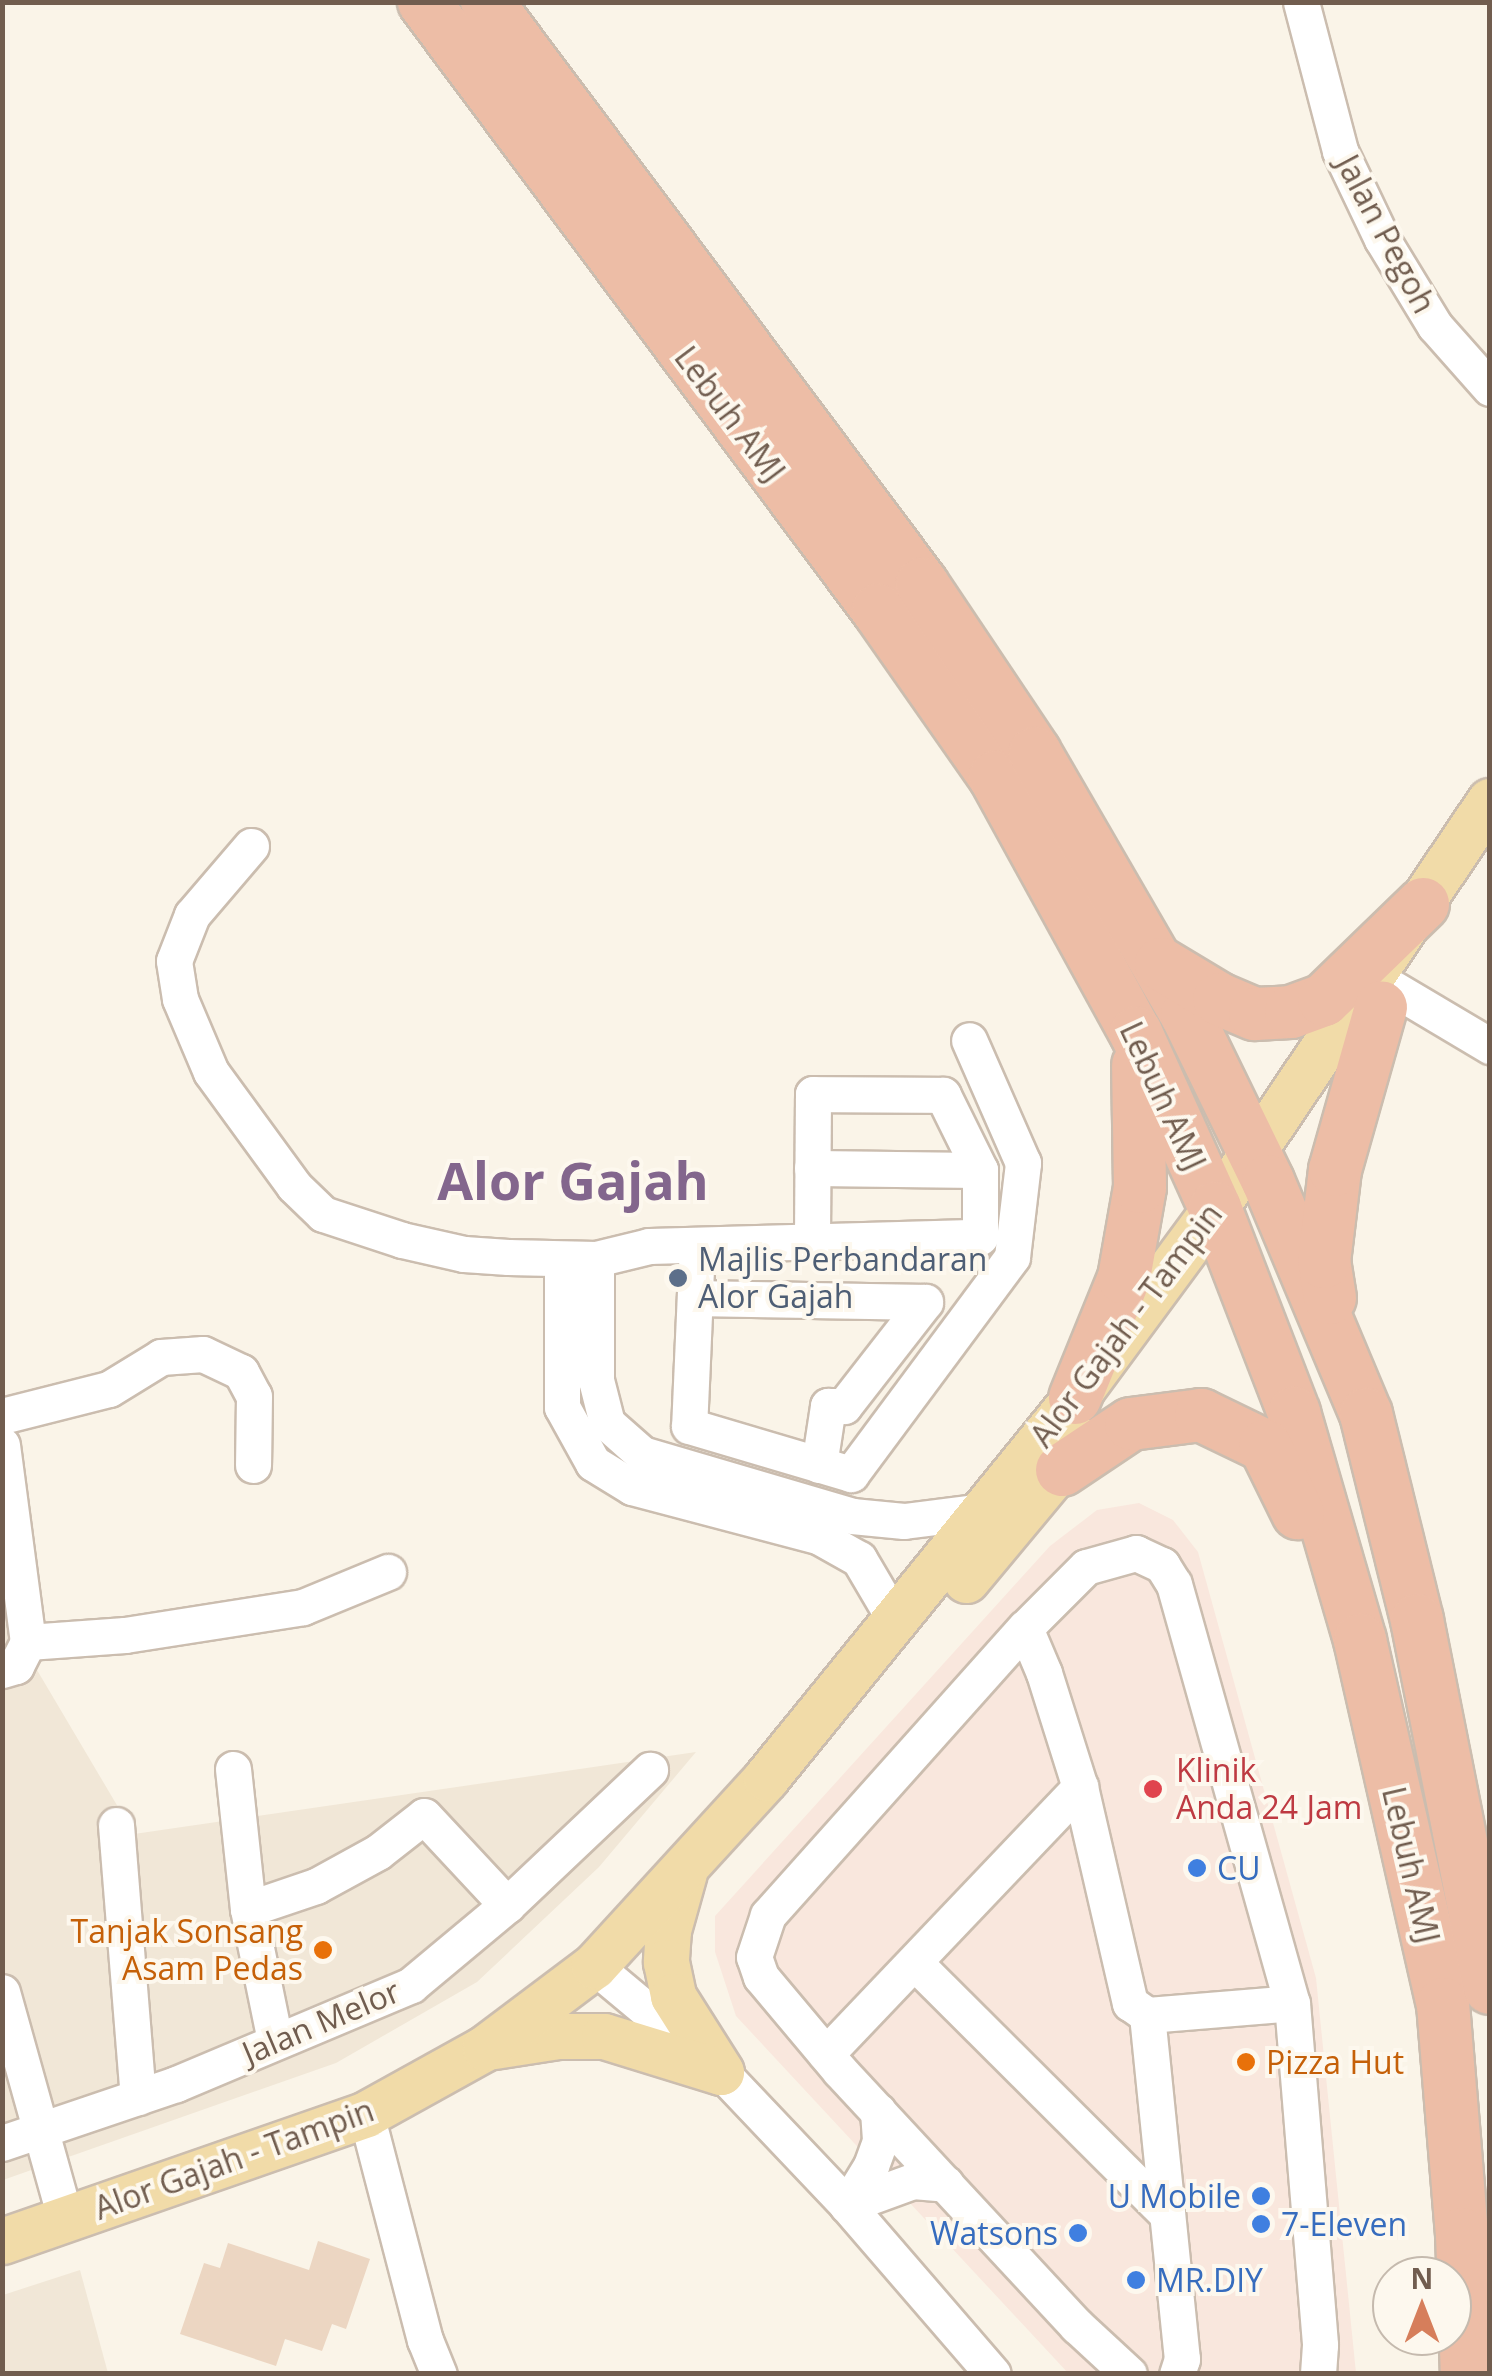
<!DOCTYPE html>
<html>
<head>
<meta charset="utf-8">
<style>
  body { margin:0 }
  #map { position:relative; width:1492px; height:2376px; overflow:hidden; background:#faf4e8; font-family:"Open Sans",sans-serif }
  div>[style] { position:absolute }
  .residential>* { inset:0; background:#f1e7d7 }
  .commercial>* { inset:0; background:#f9e7dd }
  .building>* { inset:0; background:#ecd6c2 }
  .roads { filter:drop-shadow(2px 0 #cbbdaf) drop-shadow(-2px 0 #cbbdaf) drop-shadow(0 2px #cbbdaf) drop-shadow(0 -2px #cbbdaf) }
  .minor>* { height:35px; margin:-17.5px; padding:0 17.5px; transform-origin:17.5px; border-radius:17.5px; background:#fff }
  .major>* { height:45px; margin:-22.5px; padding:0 22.5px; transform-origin:22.5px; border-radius:22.5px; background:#f1dba8 }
  .highway>* { height:52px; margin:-26px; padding:0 26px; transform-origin:26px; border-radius:26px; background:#edbda6 }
  .dots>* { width:28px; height:28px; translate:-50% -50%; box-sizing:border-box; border:5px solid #fdf8ee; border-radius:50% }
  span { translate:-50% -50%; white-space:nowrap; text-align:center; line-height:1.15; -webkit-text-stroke:8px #fdf8ee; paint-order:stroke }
  .street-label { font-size:32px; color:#715d4f }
  .service-label { font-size:32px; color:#4e5e75 }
  .left { translate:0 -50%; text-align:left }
  .health-label { font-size:32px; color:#be3a42 }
  .shop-label { font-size:32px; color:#366cbe }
  .right { translate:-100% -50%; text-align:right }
  .food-label { font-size:32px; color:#c56008 }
  .town-label { font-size:52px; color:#83668d; font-weight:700 }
  .frame { position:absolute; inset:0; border:5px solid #715d4f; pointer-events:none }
  .north { position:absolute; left:1372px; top:2256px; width:100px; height:100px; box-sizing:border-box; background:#fdf8ee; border:2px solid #c5baae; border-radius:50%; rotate:0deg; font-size:28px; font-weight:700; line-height:40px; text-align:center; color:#715d4f }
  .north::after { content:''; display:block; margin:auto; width:35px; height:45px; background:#d67e5b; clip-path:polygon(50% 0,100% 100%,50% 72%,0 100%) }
</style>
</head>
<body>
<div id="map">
  <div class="residential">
    <div style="clip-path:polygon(2px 1395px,11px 1400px,37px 1616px,37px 1670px,134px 1834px,696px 1752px,599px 1867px,477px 1982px,336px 2063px,3px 2180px)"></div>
    <div style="clip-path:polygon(80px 2270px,108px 2373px,3px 2373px,3px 2295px)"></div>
  </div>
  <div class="commercial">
    <div style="clip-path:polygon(1139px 1503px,1173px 1520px,1198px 1552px,1316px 1978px,1356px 2373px,1068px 2373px,736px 2016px,715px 1952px,715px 1916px,1050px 1546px,1097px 1510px)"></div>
  </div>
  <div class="building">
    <div style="clip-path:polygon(318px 2241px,370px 2259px,346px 2329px,332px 2324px,322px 2351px,285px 2339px,276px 2366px,180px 2334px,204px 2263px,220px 2268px,228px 2243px,309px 2270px)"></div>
  </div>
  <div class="roads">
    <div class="minor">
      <div style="left:1301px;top:2px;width:154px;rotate:75.3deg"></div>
      <div style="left:1340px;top:151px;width:98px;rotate:64.5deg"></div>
      <div style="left:1382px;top:239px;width:102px;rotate:58.7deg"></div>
      <div style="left:1435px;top:326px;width:83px;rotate:48.4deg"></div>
      <div style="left:251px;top:846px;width:91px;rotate:130.5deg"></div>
      <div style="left:192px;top:915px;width:49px;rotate:111.4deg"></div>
      <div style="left:174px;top:961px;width:38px;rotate:81deg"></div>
      <div style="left:180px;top:999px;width:79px;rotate:67deg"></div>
      <div style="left:211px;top:1072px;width:141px;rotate:53.9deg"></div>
      <div style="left:294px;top:1186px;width:40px;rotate:44deg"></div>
      <div style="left:323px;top:1214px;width:83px;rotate:18.2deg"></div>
      <div style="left:402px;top:1240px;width:64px;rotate:12.7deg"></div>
      <div style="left:464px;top:1254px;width:44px;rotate:3.9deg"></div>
      <div style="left:508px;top:1257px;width:88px;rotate:1.3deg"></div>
      <div style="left:596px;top:1259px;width:55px;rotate:-13.8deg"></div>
      <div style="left:649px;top:1246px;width:331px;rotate:-1.6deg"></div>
      <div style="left:980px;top:1237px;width:67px;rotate:-90deg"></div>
      <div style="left:980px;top:1170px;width:84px;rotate:-116.3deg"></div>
      <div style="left:943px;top:1095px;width:130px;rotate:-179.6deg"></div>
      <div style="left:813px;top:1094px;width:147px;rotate:90.4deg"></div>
      <div style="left:1394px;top:989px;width:112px;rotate:30.7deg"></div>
      <div style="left:812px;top:1168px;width:168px;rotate:0.7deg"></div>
      <div style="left:697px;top:1246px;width:180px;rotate:92.5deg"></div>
      <div style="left:689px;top:1426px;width:169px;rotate:16.5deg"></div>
      <div style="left:851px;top:1474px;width:270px;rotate:-53.4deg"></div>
      <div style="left:1012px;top:1257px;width:95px;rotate:-83.3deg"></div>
      <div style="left:1023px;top:1163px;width:134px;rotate:-113.7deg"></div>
      <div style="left:562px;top:1259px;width:148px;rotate:90deg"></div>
      <div style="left:562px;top:1407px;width:64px;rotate:61deg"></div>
      <div style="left:593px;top:1463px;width:46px;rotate:31.6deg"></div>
      <div style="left:632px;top:1487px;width:192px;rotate:14.8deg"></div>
      <div style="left:818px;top:1536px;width:47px;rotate:29.3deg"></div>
      <div style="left:859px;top:1559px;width:71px;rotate:59.5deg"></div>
      <div style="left:596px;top:1259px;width:121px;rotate:90deg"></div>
      <div style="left:596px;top:1380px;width:44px;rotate:75.7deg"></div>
      <div style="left:607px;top:1423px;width:47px;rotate:41.5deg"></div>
      <div style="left:642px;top:1454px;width:219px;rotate:16.4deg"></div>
      <div style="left:852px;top:1516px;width:52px;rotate:5.5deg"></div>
      <div style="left:904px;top:1521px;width:81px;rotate:-7.1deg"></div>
      <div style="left:695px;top:1298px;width:230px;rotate:1deg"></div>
      <div style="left:2px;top:1416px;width:110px;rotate:-14.2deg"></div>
      <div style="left:109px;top:1389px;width:61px;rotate:-31.6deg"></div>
      <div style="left:161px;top:1357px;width:42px;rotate:-4.1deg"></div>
      <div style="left:203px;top:1354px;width:42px;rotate:25.3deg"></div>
      <div style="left:241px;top:1372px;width:27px;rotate:62deg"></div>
      <div style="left:254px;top:1396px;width:69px;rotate:90.8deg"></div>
      <div style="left:2px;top:1445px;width:199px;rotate:82.5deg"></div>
      <div style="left:28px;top:1642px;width:27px;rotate:117deg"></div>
      <div style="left:16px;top:1666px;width:15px;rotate:164deg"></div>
      <div style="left:819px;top:1465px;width:60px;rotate:-81.3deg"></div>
      <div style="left:828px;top:1406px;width:16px"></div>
      <div style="left:844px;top:1406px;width:132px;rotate:-52.1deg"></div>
      <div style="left:1025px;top:1628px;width:49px;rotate:67.1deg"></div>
      <div style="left:1044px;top:1673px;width:120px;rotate:72.5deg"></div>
      <div style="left:1080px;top:1787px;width:222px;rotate:77deg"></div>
      <div style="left:1130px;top:2003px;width:21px;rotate:35deg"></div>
      <div style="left:1147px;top:2015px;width:145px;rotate:-4.7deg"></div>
      <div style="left:28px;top:1642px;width:97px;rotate:-4.1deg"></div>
      <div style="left:125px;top:1635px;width:180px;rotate:-8.9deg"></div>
      <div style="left:303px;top:1607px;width:92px;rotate:-22.4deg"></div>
      <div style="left:233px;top:1769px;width:141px;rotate:83.9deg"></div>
      <div style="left:248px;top:1909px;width:134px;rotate:78.4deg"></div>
      <div style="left:116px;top:1825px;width:273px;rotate:85.4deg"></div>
      <div style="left:248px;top:1909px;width:72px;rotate:-18.7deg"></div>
      <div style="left:316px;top:1886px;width:71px;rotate:-28.7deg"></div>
      <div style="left:378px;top:1852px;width:58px;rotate:-38deg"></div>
      <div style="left:424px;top:1816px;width:122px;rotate:47deg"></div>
      <div style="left:916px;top:1964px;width:354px;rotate:44.9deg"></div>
      <div style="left:594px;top:1966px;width:165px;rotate:39.8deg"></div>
      <div style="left:721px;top:2072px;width:183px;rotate:46.5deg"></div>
      <div style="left:847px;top:2205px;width:223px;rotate:49.2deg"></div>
      <div style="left:2px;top:1992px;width:238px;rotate:74.4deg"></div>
      <div style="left:1147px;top:2015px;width:346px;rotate:84.2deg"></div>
      <div style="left:1182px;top:2359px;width:16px;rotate:108deg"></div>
      <div style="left:826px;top:2054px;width:369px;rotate:-46.4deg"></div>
      <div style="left:878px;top:2111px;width:30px;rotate:86deg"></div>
      <div style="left:880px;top:2141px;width:27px;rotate:110deg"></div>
      <div style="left:871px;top:2166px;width:46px;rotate:121.6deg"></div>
      <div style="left:847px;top:2205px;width:70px;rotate:-20deg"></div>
      <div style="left:913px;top:2181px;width:33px;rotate:5deg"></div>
      <div style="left:366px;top:2114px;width:234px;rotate:75.4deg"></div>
      <div style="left:425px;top:2340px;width:37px;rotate:68deg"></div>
      <div style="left:2px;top:2143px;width:184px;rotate:-18.7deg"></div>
      <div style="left:176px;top:2084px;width:255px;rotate:-22.8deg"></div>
      <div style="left:411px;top:1985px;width:125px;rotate:-39.8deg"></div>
      <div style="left:507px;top:1905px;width:197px;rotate:-43.4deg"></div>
      <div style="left:1129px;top:2374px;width:71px;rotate:-137.3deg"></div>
      <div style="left:1077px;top:2326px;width:348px;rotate:-132.9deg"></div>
      <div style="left:840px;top:2071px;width:123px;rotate:-130deg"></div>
      <div style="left:761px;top:1977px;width:21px;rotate:-109deg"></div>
      <div style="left:754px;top:1957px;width:44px;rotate:-71.6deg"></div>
      <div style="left:768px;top:1915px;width:385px;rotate:-48.2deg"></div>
      <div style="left:1025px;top:1628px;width:86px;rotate:-45deg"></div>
      <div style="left:1086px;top:1567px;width:52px;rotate:-15.6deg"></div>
      <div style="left:1136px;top:1553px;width:29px;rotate:25deg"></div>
      <div style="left:1162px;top:1565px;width:22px;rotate:58deg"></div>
      <div style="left:1174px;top:1584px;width:435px;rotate:74.3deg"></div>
      <div style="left:1292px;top:2003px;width:343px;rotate:85.3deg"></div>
      <div style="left:1320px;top:2345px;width:29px;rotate:94deg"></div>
    </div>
    <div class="major">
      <div style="left:966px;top:1580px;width:181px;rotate:-50.2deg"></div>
      <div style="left:684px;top:1873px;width:59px;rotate:105.7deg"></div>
      <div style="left:668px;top:1930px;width:32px;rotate:94deg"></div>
      <div style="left:666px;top:1962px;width:35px;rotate:78deg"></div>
      <div style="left:673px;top:1996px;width:90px;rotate:57.7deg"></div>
      <div style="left:494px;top:2046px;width:65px;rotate:-8.9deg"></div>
      <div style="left:558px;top:2036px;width:46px"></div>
      <div style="left:604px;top:2036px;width:122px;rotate:17.1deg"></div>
      <div style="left:2px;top:2241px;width:386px;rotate:-19.2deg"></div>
      <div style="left:366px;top:2114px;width:136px;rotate:-29deg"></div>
      <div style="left:485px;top:2048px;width:136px;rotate:-37deg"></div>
      <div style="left:594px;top:1966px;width:255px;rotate:-47.5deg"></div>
      <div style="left:766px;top:1778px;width:490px;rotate:-50.9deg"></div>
      <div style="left:1075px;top:1398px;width:236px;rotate:-53.6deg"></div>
      <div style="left:1215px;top:1208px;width:491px;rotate:-56deg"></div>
    </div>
    <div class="highway">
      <div style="left:424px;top:2px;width:759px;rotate:53.25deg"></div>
      <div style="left:878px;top:610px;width:204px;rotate:55deg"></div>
      <div style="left:995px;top:777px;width:292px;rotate:61.2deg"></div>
      <div style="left:1136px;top:1033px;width:192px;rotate:65.7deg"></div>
      <div style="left:1215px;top:1208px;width:220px;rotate:68.9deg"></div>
      <div style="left:1294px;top:1413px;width:236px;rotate:73.8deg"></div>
      <div style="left:1360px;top:1640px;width:373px;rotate:77.2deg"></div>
      <div style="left:1443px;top:2004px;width:231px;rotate:85.3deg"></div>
      <div style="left:1462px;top:2234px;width:140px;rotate:88deg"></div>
      <div style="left:487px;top:2px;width:727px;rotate:53.22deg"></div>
      <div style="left:922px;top:584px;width:203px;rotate:56.2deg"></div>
      <div style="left:1035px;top:753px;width:303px;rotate:59.9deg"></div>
      <div style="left:1187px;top:1015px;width:185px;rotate:64deg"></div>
      <div style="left:1268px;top:1181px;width:253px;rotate:67.2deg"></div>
      <div style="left:1366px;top:1414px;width:212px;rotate:76.1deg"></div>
      <div style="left:1417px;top:1620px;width:375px;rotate:78.8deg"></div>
      <div style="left:1161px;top:964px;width:68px;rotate:31.1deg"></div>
      <div style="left:1219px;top:999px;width:39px;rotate:23deg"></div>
      <div style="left:1255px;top:1014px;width:36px;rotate:-3deg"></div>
      <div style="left:1291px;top:1012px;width:35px;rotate:-20deg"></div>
      <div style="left:1324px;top:1000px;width:138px;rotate:-44.1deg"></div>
      <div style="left:1330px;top:1298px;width:36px;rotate:-99deg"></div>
      <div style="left:1324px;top:1262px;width:93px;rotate:-83.2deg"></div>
      <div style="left:1335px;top:1170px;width:169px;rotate:-74.2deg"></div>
      <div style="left:1075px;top:1398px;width:130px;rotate:-67.8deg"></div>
      <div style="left:1124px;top:1278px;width:92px;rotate:-80deg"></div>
      <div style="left:1140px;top:1187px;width:122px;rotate:-90.9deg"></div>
      <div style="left:1062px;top:1470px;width:83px;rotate:-33.7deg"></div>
      <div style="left:1131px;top:1424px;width:71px;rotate:-7.3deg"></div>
      <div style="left:1201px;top:1415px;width:71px;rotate:25.8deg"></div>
      <div style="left:1265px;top:1446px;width:75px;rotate:63.8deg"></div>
    </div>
  </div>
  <div class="dots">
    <div style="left:678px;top:1278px;background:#5c6f8a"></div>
    <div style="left:1153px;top:1789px;background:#e0444e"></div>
    <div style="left:1197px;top:1868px;background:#3f7fe0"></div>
    <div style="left:323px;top:1950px;background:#e8710a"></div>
    <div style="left:1246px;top:2062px;background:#e8710a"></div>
    <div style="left:1261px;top:2196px;background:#3f7fe0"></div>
    <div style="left:1261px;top:2224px;background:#3f7fe0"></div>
    <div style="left:1078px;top:2233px;background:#3f7fe0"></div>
    <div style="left:1136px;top:2280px;background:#3f7fe0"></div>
  </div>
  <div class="street-label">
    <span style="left:1386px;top:234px;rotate:62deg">Jalan Pegoh</span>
    <span style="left:730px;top:414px;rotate:53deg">Lebuh AMJ</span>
    <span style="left:1163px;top:1096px;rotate:65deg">Lebuh AMJ</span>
    <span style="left:1126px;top:1325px;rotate:-53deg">Alor Gajah - Tampin</span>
    <span style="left:1411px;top:1865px;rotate:77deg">Lebuh AMJ</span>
    <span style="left:321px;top:2022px;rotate:-23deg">Jalan Melor</span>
    <span style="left:234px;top:2159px;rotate:-20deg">Alor Gajah - Tampin</span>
  </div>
  <div class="service-label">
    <span class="left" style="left:698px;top:1278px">Majlis Perbandaran<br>Alor Gajah</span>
  </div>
  <div class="health-label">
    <span class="left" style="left:1176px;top:1789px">Klinik<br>Anda 24 Jam</span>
  </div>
  <div class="shop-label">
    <span class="left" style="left:1217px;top:1868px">CU</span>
    <span class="right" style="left:1241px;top:2196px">U Mobile</span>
    <span class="left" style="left:1281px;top:2224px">7-Eleven</span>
    <span class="right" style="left:1058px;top:2233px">Watsons</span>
    <span class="left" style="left:1156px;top:2280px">MR.DIY</span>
  </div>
  <div class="food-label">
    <span class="right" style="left:303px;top:1950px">Tanjak Sonsang<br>Asam Pedas</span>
    <span class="left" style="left:1266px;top:2062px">Pizza Hut</span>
  </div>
  <div class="town-label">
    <span style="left:573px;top:1180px">Alor Gajah</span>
  </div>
  <div class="frame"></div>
  <div class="north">N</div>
</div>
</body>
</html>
